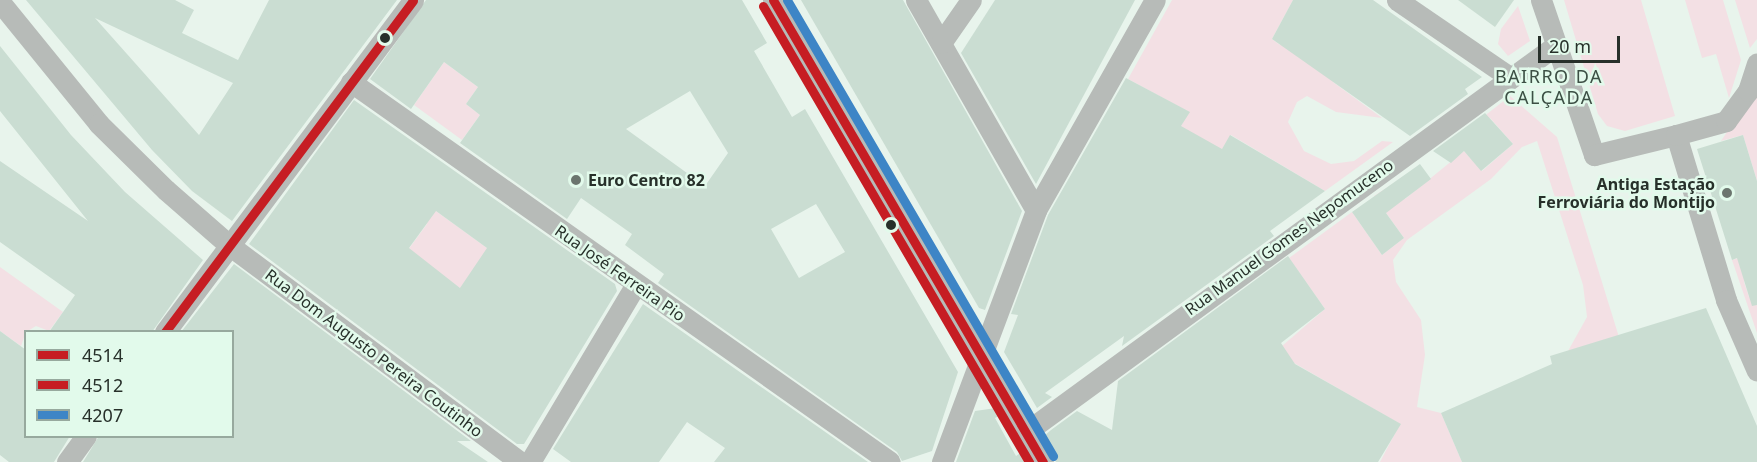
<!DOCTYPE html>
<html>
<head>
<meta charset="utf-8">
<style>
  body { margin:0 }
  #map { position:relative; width:1757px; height:462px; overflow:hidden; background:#e8f4ec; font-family:"Noto Sans",sans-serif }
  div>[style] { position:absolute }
  .green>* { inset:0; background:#f3e0e4 }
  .building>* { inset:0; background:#caddd2 }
  .minor>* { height:21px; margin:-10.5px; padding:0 10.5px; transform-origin:10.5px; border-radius:10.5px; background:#b7bbb8 }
  .bus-1>* { height:9px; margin:-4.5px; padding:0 4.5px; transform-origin:4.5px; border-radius:4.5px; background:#c61d23 }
  .bus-2>* { height:9px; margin:-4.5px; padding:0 4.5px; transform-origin:4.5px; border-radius:4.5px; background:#c61d23 }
  .bus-3>* { height:9px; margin:-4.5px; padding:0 4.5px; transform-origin:4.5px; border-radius:4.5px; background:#3d85c6 }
  .dots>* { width:16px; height:16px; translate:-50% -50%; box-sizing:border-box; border:3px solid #e2faeb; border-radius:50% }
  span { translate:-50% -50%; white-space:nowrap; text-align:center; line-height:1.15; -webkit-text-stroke:5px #e2faeb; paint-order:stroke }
  .poi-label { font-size:16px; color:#27302a; font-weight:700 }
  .left { translate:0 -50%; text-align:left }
  .right { translate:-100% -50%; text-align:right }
  .street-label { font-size:16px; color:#27302a }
  .neighbourhood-label { font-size:18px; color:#3c4f44; letter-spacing:1.5px }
  .legend { position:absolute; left:24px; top:330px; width:210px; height:108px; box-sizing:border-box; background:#e2faeb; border:2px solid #97a99e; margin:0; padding:8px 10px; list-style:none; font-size:18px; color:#27302a }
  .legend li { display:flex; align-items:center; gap:12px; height:30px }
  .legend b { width:30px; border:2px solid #97a99e }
  .scale { position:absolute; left:1538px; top:36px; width:82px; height:27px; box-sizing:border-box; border:3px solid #27302a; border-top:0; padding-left:8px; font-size:18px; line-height:21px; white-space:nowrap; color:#27302a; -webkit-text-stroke:4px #e2faeb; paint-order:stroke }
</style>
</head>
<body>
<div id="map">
  <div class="green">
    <div style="clip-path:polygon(1172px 0,1293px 0,1272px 39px,1280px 45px,1314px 0,1333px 82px,1382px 118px,1336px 112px,1307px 96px,1297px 102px,1288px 122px,1304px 151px,1331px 164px,1354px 161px,1382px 141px,1393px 142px,1325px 191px,1231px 135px,1216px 159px,1178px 131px,1189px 112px,1128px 79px)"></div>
    <div style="clip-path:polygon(1564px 0,1641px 0,1675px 116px,1625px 131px,1607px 126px,1598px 114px)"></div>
    <div style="clip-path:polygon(1685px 0,1723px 0,1741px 60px,1729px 98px,1716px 54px,1702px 58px)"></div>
    <div style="clip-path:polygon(1735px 0,1757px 0,1757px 39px,1750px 48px)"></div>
    <div style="clip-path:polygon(1518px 6px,1530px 41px,1508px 56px,1498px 44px,1501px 29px)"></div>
    <div style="clip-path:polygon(444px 62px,478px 87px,466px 104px,480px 115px,462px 140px,414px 105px)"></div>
    <div style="clip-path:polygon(1757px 87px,1757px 181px,1743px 135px,1721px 141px)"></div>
    <div style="clip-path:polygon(1510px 96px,1557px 137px,1619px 337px,1568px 351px,1587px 317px,1583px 285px,1537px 141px,1522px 147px,1491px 179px,1407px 240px,1393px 260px,1396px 282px,1421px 320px,1425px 355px,1417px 407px,1441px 413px,1462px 462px,1380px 462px,1400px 424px,1275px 352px,1325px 309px,1289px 258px,1352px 212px,1382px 255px,1404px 238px,1374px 196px,1394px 183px,1405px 199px,1464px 151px,1482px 171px,1513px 144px,1490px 118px,1460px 146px,1455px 139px)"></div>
    <div style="clip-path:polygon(418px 198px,487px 248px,483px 305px,408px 250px,427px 224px,409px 210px)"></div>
    <div style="clip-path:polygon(1757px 252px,1744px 282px,1749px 297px,1757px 295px,1757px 333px,1732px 260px)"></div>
    <div style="clip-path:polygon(0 267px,63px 312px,49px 331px,36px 326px,26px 332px,21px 346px,0 331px)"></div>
  </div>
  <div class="building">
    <div style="clip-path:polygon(evenodd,26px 0,175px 0,194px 10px,182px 33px,238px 60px,269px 0,397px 0,232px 221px,192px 191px,152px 150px,26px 0,95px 18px,233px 83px,199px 135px,95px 18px)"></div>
    <div style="clip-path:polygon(evenodd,426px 0,742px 0,767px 43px,754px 51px,792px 117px,805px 109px,958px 372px,932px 451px,902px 461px,897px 452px,658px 283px,664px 274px,625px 245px,632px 234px,581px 198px,567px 219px,460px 143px,480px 115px,466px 104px,478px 87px,444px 62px,411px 109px,370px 79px,426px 0,690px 91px,728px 153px,705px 186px,626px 129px,690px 91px,426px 0,816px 204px,845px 252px,799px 278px,771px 229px,816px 204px)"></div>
    <div style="clip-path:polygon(801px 0,903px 0,1022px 211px,985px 310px,979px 308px)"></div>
    <div style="clip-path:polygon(995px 0,1135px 0,1036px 184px,961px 53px)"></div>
    <div style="clip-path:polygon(1293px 0,1373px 0,1482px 77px,1465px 89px,1468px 94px,1410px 136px,1272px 39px)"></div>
    <div style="clip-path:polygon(1458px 0,1514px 0,1495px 27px)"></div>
    <div style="clip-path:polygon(0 46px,71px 135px,125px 192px,203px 260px,152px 332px,49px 332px,75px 295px,0 242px,0 161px,88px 221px,0 111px)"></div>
    <div style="clip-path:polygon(1126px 78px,1190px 112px,1181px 126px,1222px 149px,1230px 135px,1325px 191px,1270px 231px,1274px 236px,1122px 346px,1124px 336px,1045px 393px,1052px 397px,1037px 408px,1004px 352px,1018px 315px,1011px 314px,1048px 215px)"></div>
    <div style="clip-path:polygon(evenodd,354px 100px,615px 284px,617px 291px,524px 444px,517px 444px,249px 244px,354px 100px,436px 211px,487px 248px,460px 288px,409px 248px,436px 211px)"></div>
    <div style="clip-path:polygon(1485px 113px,1513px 144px,1481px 171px,1464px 151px,1451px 163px,1433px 151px)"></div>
    <div style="clip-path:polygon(1743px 135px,1757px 181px,1757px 305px,1752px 306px,1737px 258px,1732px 260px,1697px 149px)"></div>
    <div style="clip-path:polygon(1420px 164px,1431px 179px,1386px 213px,1404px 238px,1382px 255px,1352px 212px)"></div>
    <div style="clip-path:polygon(1288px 256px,1325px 309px,1281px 343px,1295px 364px,1401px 424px,1378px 462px,1056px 462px,1043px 437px,1051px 430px,1077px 411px,1112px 430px,1118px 381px)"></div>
    <div style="clip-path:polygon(234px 264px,471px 441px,457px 441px,488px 462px,83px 462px,99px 436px,232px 436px,232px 332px,181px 332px)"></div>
    <div style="clip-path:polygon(643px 304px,868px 462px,714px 462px,725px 448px,687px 422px,659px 462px,571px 462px,553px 449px)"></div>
    <div style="clip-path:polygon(1706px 308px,1757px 426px,1757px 462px,1462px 462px,1441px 413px,1552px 364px,1550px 356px)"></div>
    <div style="clip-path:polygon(0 331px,26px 350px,26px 436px,70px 436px,54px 462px,9px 462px,0 455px)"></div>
    <div style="clip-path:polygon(996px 408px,1001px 415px,995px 418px,1016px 456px,1022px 452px,1028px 462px,956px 462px,975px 411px)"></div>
  </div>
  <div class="minor">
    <div style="left:773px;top:0;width:535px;rotate:59.7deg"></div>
    <div style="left:916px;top:0;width:242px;rotate:60.3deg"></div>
    <div style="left:1397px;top:0;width:135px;rotate:34.4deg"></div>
    <div style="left:1541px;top:0;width:164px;rotate:71.1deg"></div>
    <div style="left:1594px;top:155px;width:84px;rotate:-13.7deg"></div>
    <div style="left:1676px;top:135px;width:172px;rotate:73.1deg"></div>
    <div style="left:1726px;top:300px;width:77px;rotate:66.4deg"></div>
    <div style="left:0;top:2px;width:157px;rotate:50.9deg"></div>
    <div style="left:99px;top:124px;width:94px;rotate:44.6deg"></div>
    <div style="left:166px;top:190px;width:84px;rotate:41.1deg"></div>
    <div style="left:229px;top:245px;width:363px;rotate:36.7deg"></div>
    <div style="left:941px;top:43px;width:52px;rotate:-55.1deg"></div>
    <div style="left:351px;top:82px;width:659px;rotate:35.18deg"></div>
    <div style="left:1676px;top:135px;width:52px;rotate:-15.6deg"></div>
    <div style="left:1726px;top:121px;width:37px;rotate:-54deg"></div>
    <div style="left:1748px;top:91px;width:29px;rotate:-72deg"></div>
    <div style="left:165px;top:332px;width:414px;rotate:-53.2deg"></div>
    <div style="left:1026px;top:432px;width:655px;rotate:-36.12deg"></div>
    <div style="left:67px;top:462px;width:32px;rotate:-54deg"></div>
    <div style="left:530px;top:462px;width:207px;rotate:-59.2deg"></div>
    <div style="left:942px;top:462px;width:269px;rotate:-69.5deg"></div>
    <div style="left:1036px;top:210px;width:241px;rotate:-60.5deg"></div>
  </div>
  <div class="bus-1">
    <div style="left:773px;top:0;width:535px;rotate:59.7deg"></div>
    <div style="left:165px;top:332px;width:414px;rotate:-53.2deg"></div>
  </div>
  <div class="bus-2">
    <div style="left:763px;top:6px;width:528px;rotate:59.74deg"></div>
  </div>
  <div class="bus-3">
    <div style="left:787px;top:0;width:528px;rotate:59.74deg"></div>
  </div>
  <div class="dots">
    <div style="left:385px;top:38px;background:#27302a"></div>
    <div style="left:576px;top:180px;background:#6b756e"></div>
    <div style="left:1727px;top:193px;background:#6b756e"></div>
    <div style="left:891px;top:225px;background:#27302a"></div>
  </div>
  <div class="poi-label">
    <span class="left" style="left:588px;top:180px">Euro Centro 82</span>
    <span class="right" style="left:1715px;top:193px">Antiga Estação<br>Ferroviária do Montijo</span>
  </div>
  <div class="street-label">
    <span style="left:1289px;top:237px;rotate:-36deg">Rua Manuel Gomes Nepomuceno</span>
    <span style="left:620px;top:273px;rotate:35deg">Rua José Ferreira Pio</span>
    <span style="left:374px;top:353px;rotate:37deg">Rua Dom Augusto Pereira Coutinho</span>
  </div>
  <div class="neighbourhood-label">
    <span style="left:1549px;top:87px">BAIRRO DA<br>CALÇADA</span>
  </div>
  <ul class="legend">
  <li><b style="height:8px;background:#c61d23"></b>4514</li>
  <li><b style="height:8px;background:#c61d23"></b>4512</li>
  <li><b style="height:8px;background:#3d85c6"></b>4207</li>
  </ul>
  <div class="scale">20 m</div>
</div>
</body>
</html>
